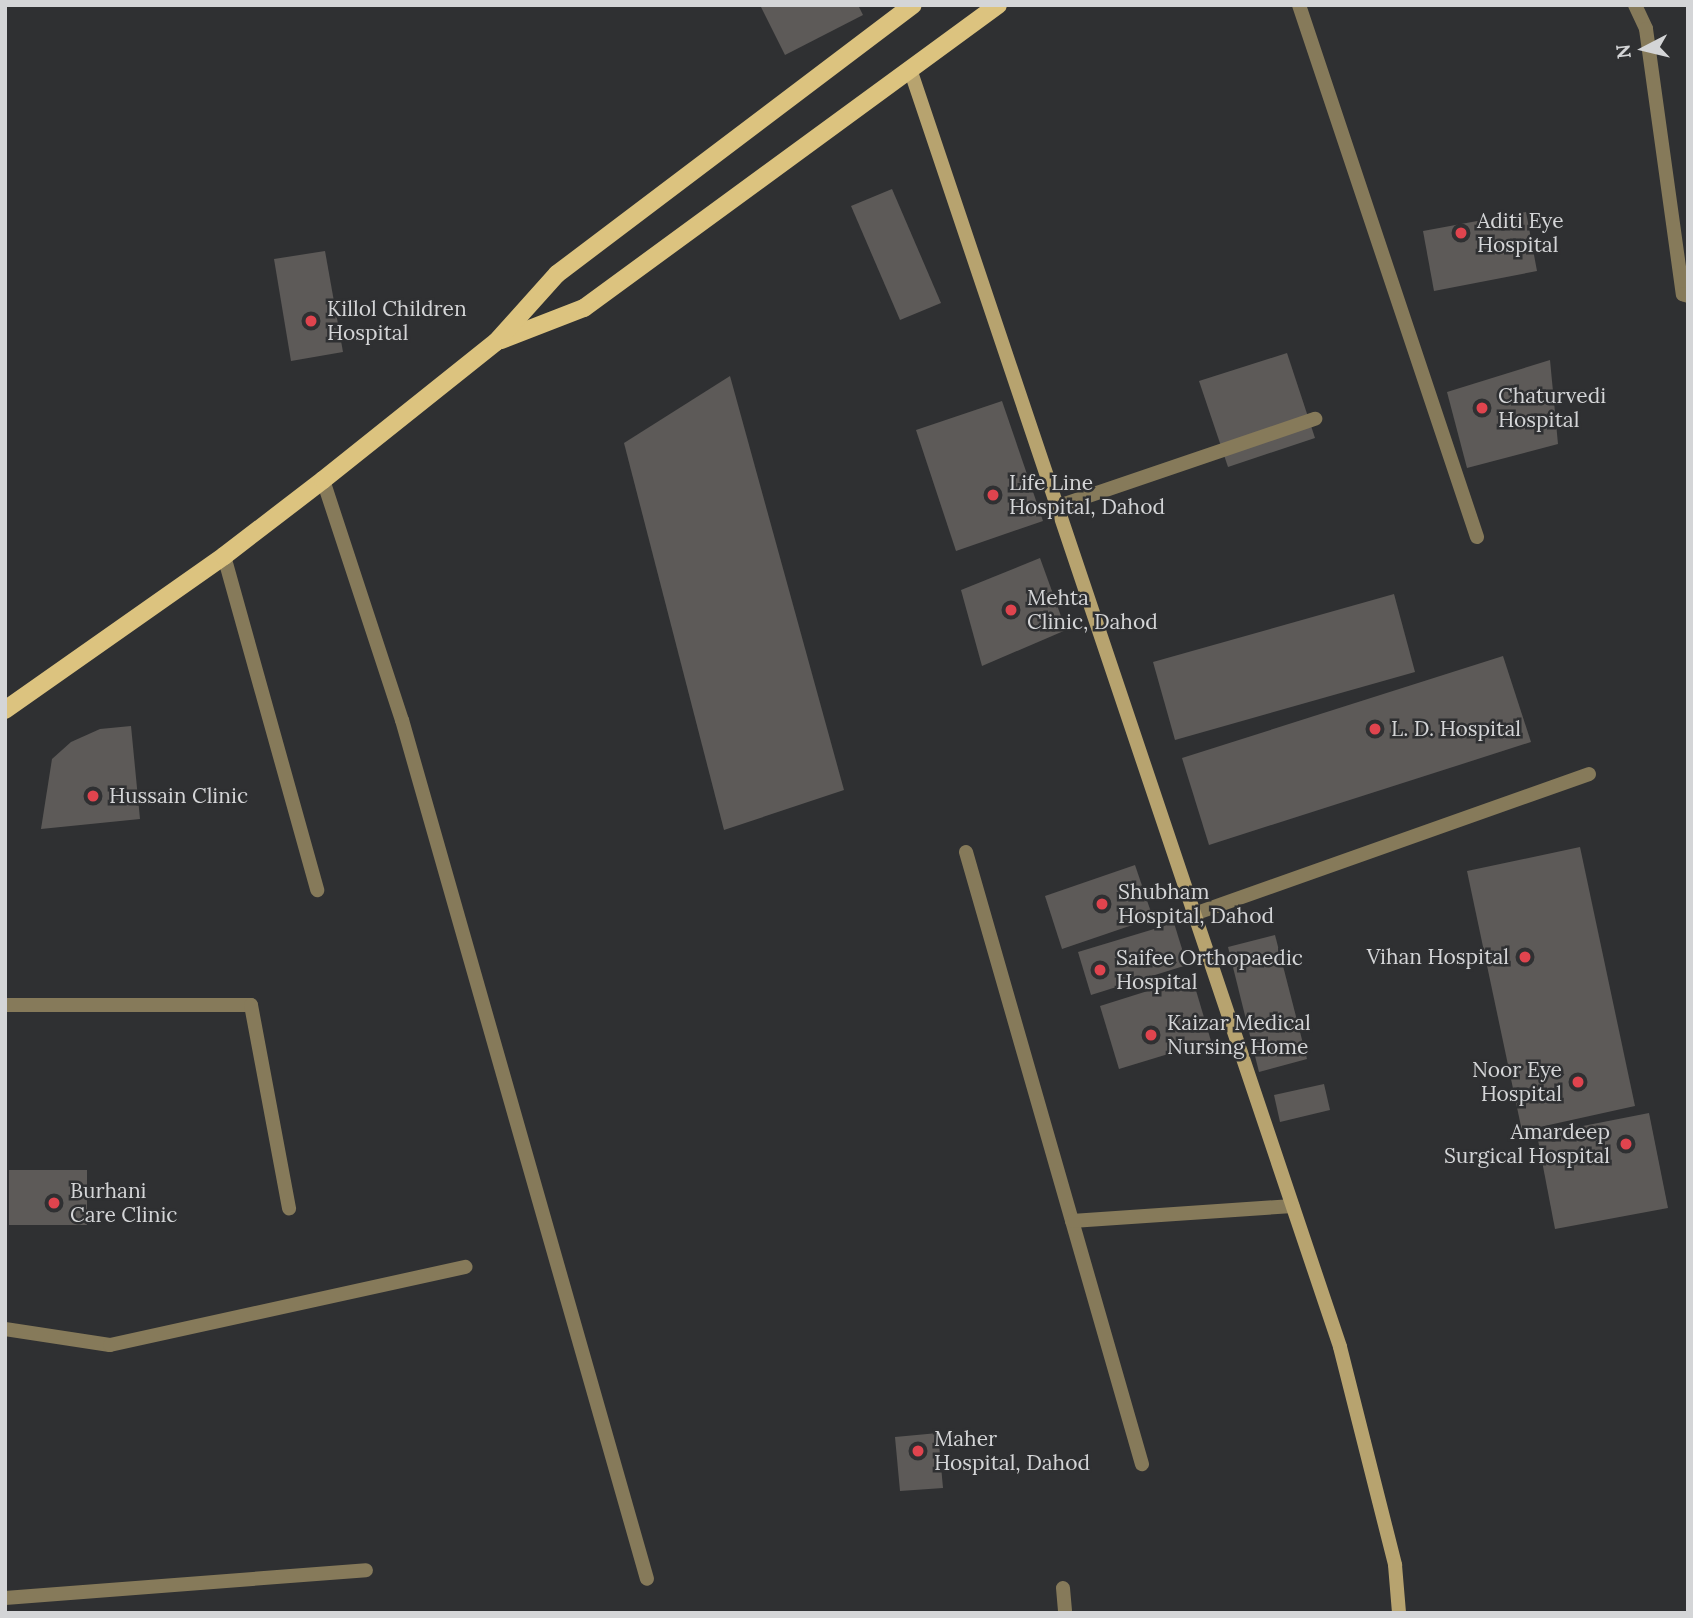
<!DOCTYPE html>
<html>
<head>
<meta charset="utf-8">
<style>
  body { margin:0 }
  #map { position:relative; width:1693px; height:1618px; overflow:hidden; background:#2f3032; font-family:Lora,serif }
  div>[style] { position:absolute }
  .building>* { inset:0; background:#5d5a58 }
  .street>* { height:14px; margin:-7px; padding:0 7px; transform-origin:7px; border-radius:7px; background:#867a5a }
  .secondary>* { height:14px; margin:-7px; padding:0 7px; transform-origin:7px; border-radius:7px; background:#b7a36f }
  .primary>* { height:18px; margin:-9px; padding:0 9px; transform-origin:9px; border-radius:9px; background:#dcc37f }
  .dots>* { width:19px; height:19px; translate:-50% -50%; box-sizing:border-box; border:4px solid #2f3032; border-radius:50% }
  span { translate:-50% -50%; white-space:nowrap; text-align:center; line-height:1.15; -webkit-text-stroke:5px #2f3032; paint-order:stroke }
  .poi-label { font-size:21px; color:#d4d5d7 }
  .left { translate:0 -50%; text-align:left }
  .right { translate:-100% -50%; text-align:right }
  .frame { position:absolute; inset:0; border:7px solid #d4d5d7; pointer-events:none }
  .north { position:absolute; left:1609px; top:14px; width:70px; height:70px; -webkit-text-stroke:5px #2f3032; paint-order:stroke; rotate:263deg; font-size:19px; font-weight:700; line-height:28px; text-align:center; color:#d4d5d7 }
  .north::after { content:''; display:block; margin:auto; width:24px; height:32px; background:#d4d5d7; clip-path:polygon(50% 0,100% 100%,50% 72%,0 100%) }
</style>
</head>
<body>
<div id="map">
  <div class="building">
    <div style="clip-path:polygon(760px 5px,858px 5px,863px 15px,785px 55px)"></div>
    <div style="clip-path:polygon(892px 189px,941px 303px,900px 320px,851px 206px)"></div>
    <div style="clip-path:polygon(1526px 212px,1537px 271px,1434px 291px,1423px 231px)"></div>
    <div style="clip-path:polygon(325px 251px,343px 352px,291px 361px,274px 259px)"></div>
    <div style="clip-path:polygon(1287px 353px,1315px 438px,1228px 467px,1199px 381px)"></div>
    <div style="clip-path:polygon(1550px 360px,1558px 444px,1467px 468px,1447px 392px)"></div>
    <div style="clip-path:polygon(730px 376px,844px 790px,724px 830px,624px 443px)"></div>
    <div style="clip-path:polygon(1002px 401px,1043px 521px,956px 551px,916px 430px)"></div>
    <div style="clip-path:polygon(1040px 558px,1066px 630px,982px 666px,961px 590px)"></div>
    <div style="clip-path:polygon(1394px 594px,1415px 672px,1175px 740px,1153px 662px)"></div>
    <div style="clip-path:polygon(1503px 656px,1531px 742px,1209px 845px,1182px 758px)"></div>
    <div style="clip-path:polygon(131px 726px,140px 819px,41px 829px,52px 759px,71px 742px,100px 729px)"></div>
    <div style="clip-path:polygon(1580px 847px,1635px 1106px,1522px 1131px,1467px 871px)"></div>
    <div style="clip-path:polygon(1135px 865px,1153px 918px,1062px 949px,1045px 896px)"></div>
    <div style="clip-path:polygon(1174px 923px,1187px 965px,1091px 995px,1078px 952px)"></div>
    <div style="clip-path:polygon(1275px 935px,1307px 1059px,1259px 1072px,1228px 947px)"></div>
    <div style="clip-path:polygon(1192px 977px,1211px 1041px,1119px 1069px,1100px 1006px)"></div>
    <div style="clip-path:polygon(1324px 1084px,1330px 1110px,1280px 1122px,1274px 1095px)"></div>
    <div style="clip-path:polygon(1649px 1113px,1668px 1208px,1555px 1229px,1537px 1135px)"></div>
    <div style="clip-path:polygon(9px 1170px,87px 1170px,87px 1225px,9px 1225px)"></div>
    <div style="clip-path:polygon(938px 1433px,943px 1488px,900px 1491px,895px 1437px)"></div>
  </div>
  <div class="street">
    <div style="left:1299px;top:5px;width:561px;rotate:71.5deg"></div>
    <div style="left:1635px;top:5px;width:26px;rotate:65deg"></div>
    <div style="left:1646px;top:29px;width:268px;rotate:82.1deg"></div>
    <div style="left:1683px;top:294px;width:5px;rotate:22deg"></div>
    <div style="left:323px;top:480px;width:253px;rotate:71.8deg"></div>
    <div style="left:402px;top:720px;width:893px;rotate:74.08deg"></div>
    <div style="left:1056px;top:507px;width:274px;rotate:-18.8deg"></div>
    <div style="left:224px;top:556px;width:347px;rotate:74.4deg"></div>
    <div style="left:966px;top:852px;width:637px;rotate:73.96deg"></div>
    <div style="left:1194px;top:914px;width:419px;rotate:-19.5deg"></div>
    <div style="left:5px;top:1005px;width:246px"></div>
    <div style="left:251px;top:1005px;width:207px;rotate:79.4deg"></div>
    <div style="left:1072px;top:1221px;width:221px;rotate:-3.9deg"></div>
    <div style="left:5px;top:1329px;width:106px;rotate:8.7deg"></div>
    <div style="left:110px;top:1345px;width:364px;rotate:-12.4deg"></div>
    <div style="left:1063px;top:1588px;width:25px;rotate:85deg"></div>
    <div style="left:5px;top:1598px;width:362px;rotate:-4.4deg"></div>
  </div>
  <div class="secondary">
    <div style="left:910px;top:69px;width:1348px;rotate:71.4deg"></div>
    <div style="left:1340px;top:1347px;width:225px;rotate:75.8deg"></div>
    <div style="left:1395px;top:1565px;width:48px;rotate:85.2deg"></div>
  </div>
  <div class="primary">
    <div style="left:501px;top:340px;width:89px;rotate:-21.1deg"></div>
    <div style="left:584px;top:308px;width:513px;rotate:-36.2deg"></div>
    <div style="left:5px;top:710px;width:268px;rotate:-35.1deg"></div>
    <div style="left:224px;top:556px;width:125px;rotate:-37.5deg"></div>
    <div style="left:323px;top:480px;width:221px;rotate:-38.6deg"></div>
    <div style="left:496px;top:342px;width:91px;rotate:-48.1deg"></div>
    <div style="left:557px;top:274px;width:446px;rotate:-37.1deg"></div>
  </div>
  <div class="dots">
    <div style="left:1461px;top:233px;background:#e0444e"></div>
    <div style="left:311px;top:321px;background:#e0444e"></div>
    <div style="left:1482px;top:408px;background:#e0444e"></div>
    <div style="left:993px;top:495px;background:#e0444e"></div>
    <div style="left:1011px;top:610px;background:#e0444e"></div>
    <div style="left:1375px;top:729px;background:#e0444e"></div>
    <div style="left:93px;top:796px;background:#e0444e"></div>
    <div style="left:1102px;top:904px;background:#e0444e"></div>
    <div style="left:1525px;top:957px;background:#e0444e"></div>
    <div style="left:1100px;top:970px;background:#e0444e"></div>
    <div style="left:1151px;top:1035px;background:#e0444e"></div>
    <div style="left:1578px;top:1082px;background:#e0444e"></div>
    <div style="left:1626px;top:1144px;background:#e0444e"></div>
    <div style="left:54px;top:1203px;background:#e0444e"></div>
    <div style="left:918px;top:1451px;background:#e0444e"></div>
  </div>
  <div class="poi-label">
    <span class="left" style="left:1477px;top:233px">Aditi Eye<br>Hospital</span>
    <span class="left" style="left:327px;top:321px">Killol Children<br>Hospital</span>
    <span class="left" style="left:1498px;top:408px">Chaturvedi<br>Hospital</span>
    <span class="left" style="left:1009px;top:495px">Life Line<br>Hospital, Dahod</span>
    <span class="left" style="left:1027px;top:610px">Mehta<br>Clinic, Dahod</span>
    <span class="left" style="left:1391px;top:729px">L. D. Hospital</span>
    <span class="left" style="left:109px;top:796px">Hussain Clinic</span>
    <span class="left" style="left:1118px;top:904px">Shubham<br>Hospital, Dahod</span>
    <span class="right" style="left:1509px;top:957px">Vihan Hospital</span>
    <span class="left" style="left:1116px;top:970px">Saifee Orthopaedic<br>Hospital</span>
    <span class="left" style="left:1167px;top:1035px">Kaizar Medical<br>Nursing Home</span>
    <span class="right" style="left:1562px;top:1082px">Noor Eye<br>Hospital</span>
    <span class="right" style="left:1610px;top:1144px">Amardeep<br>Surgical Hospital</span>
    <span class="left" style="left:70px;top:1203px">Burhani<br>Care Clinic</span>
    <span class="left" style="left:934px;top:1451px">Maher<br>Hospital, Dahod</span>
  </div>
  <div class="frame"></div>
  <div class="north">N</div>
</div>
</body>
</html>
